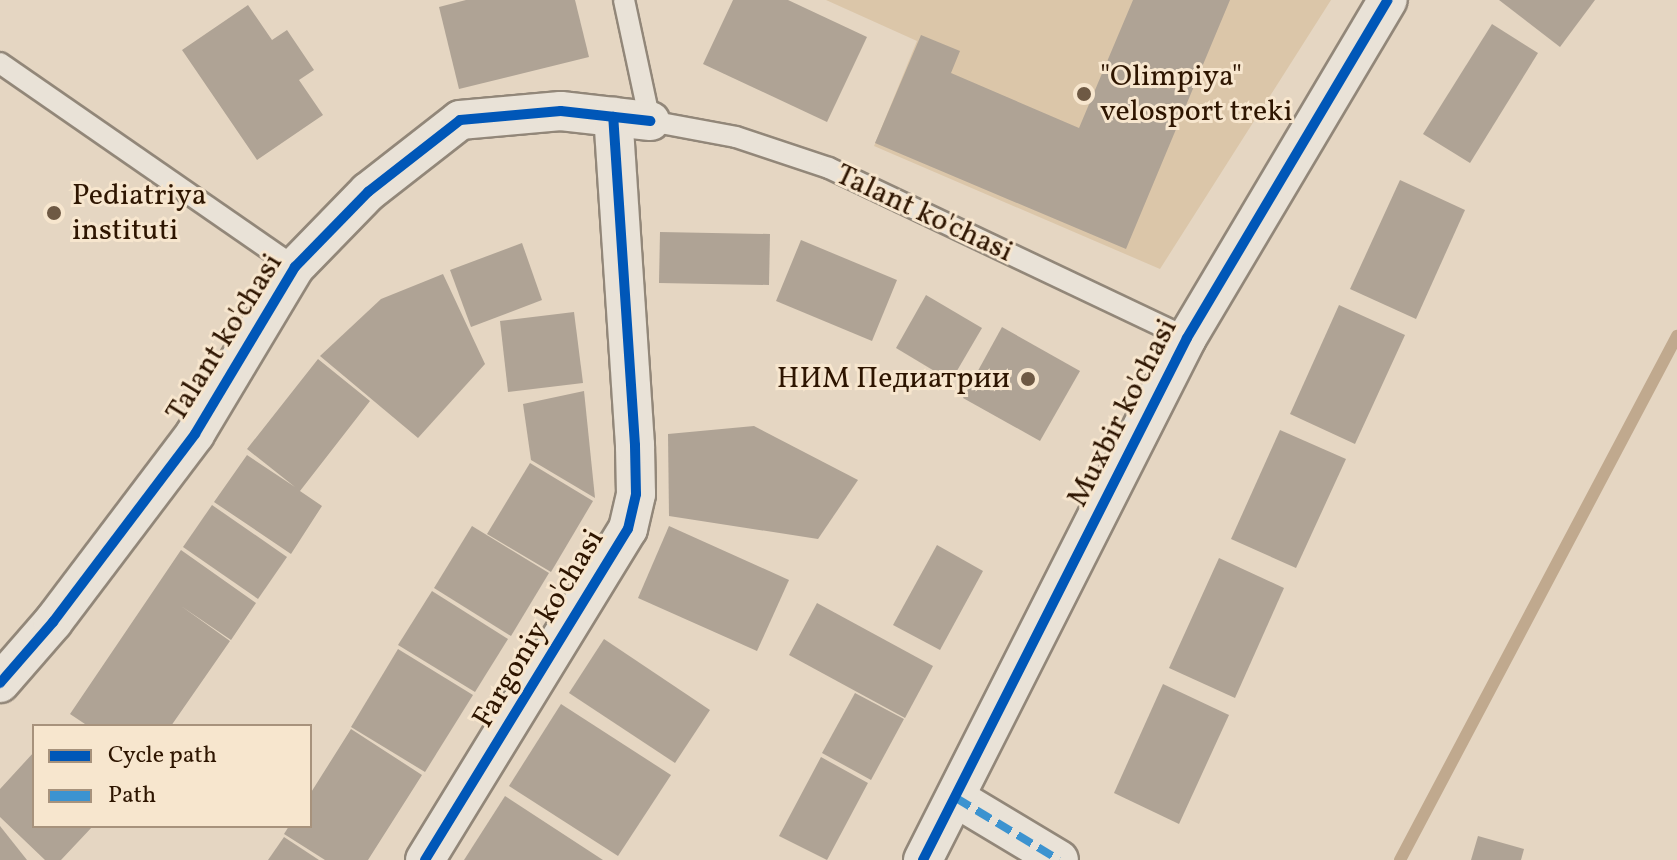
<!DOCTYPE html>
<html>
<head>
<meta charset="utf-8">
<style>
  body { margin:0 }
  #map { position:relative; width:1677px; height:860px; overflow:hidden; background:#e5d6c2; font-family:Vollkorn,serif }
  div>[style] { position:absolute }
  .green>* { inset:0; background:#dbc6a9 }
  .stream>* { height:12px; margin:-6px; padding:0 6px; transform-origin:6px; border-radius:6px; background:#c0a98e }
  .building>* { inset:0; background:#afa395 }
  .roads { filter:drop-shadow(2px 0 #928779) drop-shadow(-2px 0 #928779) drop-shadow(0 2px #928779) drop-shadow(0 -2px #928779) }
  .service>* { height:20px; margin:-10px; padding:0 10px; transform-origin:10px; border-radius:10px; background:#e9e2d7 }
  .minor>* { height:38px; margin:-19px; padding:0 19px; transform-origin:19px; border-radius:19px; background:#e9e2d7 }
  .quiet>* { height:8px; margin-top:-4px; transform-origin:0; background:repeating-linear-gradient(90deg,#3c93d0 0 16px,transparent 0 24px) }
  .cycleway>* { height:10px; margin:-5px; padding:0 5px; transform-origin:5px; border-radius:5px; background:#0057b8 }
  .dots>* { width:22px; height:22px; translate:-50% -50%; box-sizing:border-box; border:4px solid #f7e6ce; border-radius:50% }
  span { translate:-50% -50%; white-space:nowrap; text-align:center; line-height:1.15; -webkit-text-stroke:6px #f7e6ce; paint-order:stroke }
  .poi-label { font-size:30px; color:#2e1500 }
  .left { translate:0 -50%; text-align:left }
  .right { translate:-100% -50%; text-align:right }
  .street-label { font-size:30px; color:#2e1500 }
  .legend { position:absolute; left:32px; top:724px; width:280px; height:104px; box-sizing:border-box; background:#f7e6ce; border:2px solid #a7927c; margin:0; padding:10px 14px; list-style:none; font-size:24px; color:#2e1500 }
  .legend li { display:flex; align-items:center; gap:16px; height:40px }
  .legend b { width:40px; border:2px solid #a7927c }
</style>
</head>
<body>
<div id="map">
  <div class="green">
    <div style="clip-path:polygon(826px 0,1331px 0,1160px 269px,874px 146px,917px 41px)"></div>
  </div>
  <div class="stream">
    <div style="left:1400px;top:860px;width:593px;rotate:-62.14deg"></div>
  </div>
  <div class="building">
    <div style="clip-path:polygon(466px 0,575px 0,589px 57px,459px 89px,439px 7px)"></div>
    <div style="clip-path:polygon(733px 0,788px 0,867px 37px,827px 122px,703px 64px)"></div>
    <div style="clip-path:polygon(1133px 0,1230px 0,1126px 249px,875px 143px,921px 35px,960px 51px,951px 73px,1079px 128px)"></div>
    <div style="clip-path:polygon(1499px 0,1595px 0,1560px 47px)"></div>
    <div style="clip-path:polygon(248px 5px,272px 40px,287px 30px,314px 70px,299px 80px,323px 115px,257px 160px,182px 50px)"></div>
    <div style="clip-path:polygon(1492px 24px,1538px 53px,1470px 163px,1423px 134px)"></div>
    <div style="clip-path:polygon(1400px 180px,1465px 210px,1416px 319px,1350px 289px)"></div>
    <div style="clip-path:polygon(660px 232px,770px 234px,769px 285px,659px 283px)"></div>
    <div style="clip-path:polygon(801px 240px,897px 280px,872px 341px,776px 301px)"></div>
    <div style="clip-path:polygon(522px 243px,542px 300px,471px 327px,450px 270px)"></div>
    <div style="clip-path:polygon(443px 274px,485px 364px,418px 438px,320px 356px,381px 299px)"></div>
    <div style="clip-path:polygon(926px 295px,982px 328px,951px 381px,896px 348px)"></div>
    <div style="clip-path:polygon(1339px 305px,1405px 335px,1355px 444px,1290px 414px)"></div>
    <div style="clip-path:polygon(574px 312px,583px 383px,508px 392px,500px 321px)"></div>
    <div style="clip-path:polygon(1002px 327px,1080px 371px,1040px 441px,963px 398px)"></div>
    <div style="clip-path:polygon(318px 359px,370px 401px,300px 491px,322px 506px,291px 554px,214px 502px,247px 455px,295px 487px,247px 449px)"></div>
    <div style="clip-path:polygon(584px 391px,595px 498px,531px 460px,523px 404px)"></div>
    <div style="clip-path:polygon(754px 426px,858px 480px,818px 539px,669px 516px,668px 434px)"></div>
    <div style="clip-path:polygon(1280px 430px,1346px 459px,1296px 568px,1231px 539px)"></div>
    <div style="clip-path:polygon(530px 463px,593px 501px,551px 572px,487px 534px)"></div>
    <div style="clip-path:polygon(212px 505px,287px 557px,258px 599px,183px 547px)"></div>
    <div style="clip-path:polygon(472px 526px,549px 573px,511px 636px,434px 588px)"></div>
    <div style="clip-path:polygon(669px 526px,789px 580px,757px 651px,638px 598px)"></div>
    <div style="clip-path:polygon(937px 545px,983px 571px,940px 650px,893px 625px)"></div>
    <div style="clip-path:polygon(181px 550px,256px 603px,231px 640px,181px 606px,230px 641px,171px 726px,88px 726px,70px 714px)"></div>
    <div style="clip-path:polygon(1219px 558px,1284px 588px,1235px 698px,1169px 668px)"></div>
    <div style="clip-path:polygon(432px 591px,508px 639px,475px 692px,398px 645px)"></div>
    <div style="clip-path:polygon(817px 603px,933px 666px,905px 718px,789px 655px)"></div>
    <div style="clip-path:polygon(604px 639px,710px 710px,675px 763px,569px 693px)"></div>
    <div style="clip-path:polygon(398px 649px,473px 695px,425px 772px,351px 727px)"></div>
    <div style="clip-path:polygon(1163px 684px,1229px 715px,1179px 824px,1114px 793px)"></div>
    <div style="clip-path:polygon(855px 693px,904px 719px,871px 780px,822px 753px)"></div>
    <div style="clip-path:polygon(561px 704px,671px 775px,618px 856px,509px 786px)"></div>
    <div style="clip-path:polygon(351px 729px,422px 775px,368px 860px,325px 860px,284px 834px,289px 826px,310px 826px,310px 794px)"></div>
    <div style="clip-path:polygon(34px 752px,34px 826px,93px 826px,61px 860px,45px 860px,0 817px,0 789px)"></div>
    <div style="clip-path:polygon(821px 757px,868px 783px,827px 860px,779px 836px)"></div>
    <div style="clip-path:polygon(505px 796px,603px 860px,464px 860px)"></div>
    <div style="clip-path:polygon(0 826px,27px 860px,0 860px)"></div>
    <div style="clip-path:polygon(1478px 836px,1524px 849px,1521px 860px,1471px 860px)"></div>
    <div style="clip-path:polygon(284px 837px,319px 860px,268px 860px)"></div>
  </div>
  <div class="roads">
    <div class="service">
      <div style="left:624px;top:0;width:124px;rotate:77.9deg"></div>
      <div style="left:650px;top:121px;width:87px;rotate:10.5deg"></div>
      <div style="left:736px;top:137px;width:98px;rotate:18.4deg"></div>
      <div style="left:829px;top:168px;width:396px;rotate:25.4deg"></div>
      <div style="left:0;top:63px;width:359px;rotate:34.7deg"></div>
    </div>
    <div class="minor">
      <div style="left:0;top:683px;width:81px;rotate:-49deg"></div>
      <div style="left:53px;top:622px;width:236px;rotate:-52.9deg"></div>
      <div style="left:195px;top:434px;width:195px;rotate:-59.1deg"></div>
      <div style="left:295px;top:267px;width:105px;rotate:-45.8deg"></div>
      <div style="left:368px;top:192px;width:117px;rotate:-38deg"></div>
      <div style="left:460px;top:120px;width:101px;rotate:-5.1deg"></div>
      <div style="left:561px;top:111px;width:90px;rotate:6.4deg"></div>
      <div style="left:956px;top:798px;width:120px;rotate:31deg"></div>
      <div style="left:425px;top:860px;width:388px;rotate:-58.5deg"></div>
      <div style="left:628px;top:529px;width:36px;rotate:-77deg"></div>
      <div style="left:636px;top:494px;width:49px;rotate:-91.2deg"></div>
      <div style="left:635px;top:445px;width:329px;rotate:-93.8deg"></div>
      <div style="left:923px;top:860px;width:585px;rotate:-63.17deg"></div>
      <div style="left:1187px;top:338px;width:393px;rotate:-59.3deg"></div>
    </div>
  </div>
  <div class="quiet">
    <div style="left:956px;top:798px;width:120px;rotate:31deg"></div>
  </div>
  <div class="cycleway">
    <div style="left:0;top:683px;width:81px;rotate:-49deg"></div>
    <div style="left:53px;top:622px;width:236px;rotate:-52.9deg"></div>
    <div style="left:195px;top:434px;width:195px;rotate:-59.1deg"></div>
    <div style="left:295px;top:267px;width:105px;rotate:-45.8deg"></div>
    <div style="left:368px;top:192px;width:117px;rotate:-38deg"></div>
    <div style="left:460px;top:120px;width:101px;rotate:-5.1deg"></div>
    <div style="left:561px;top:111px;width:90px;rotate:6.4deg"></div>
    <div style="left:425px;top:860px;width:388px;rotate:-58.5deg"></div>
    <div style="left:628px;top:529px;width:36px;rotate:-77deg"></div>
    <div style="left:636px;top:494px;width:49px;rotate:-91.2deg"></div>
    <div style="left:635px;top:445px;width:329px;rotate:-93.8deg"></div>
    <div style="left:923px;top:860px;width:585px;rotate:-63.17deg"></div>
    <div style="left:1187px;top:338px;width:393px;rotate:-59.3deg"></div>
  </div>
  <div class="dots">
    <div style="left:1084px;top:94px;background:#6e5944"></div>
    <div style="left:54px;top:213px;background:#6e5944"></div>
    <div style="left:1028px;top:379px;background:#6e5944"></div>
  </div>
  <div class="poi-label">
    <span class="left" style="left:1100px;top:94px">"Olimpiya"<br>velosport treki</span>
    <span class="left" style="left:72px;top:213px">Pediatriya<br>instituti</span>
    <span class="right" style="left:1010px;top:379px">НИМ Педиатрии</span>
  </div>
  <div class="street-label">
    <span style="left:924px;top:214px;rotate:25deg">Talant ko'chasi</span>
    <span style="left:225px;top:338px;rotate:-58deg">Talant ko'chasi</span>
    <span style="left:1123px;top:413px;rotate:-63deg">Muxbir ko'chasi</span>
    <span style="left:539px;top:629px;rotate:-59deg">Fargoniy ko'chasi</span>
  </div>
  <ul class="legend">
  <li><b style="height:10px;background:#0057b8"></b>Cycle path</li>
  <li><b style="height:10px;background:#3c93d0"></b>Path</li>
  </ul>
</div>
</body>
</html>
